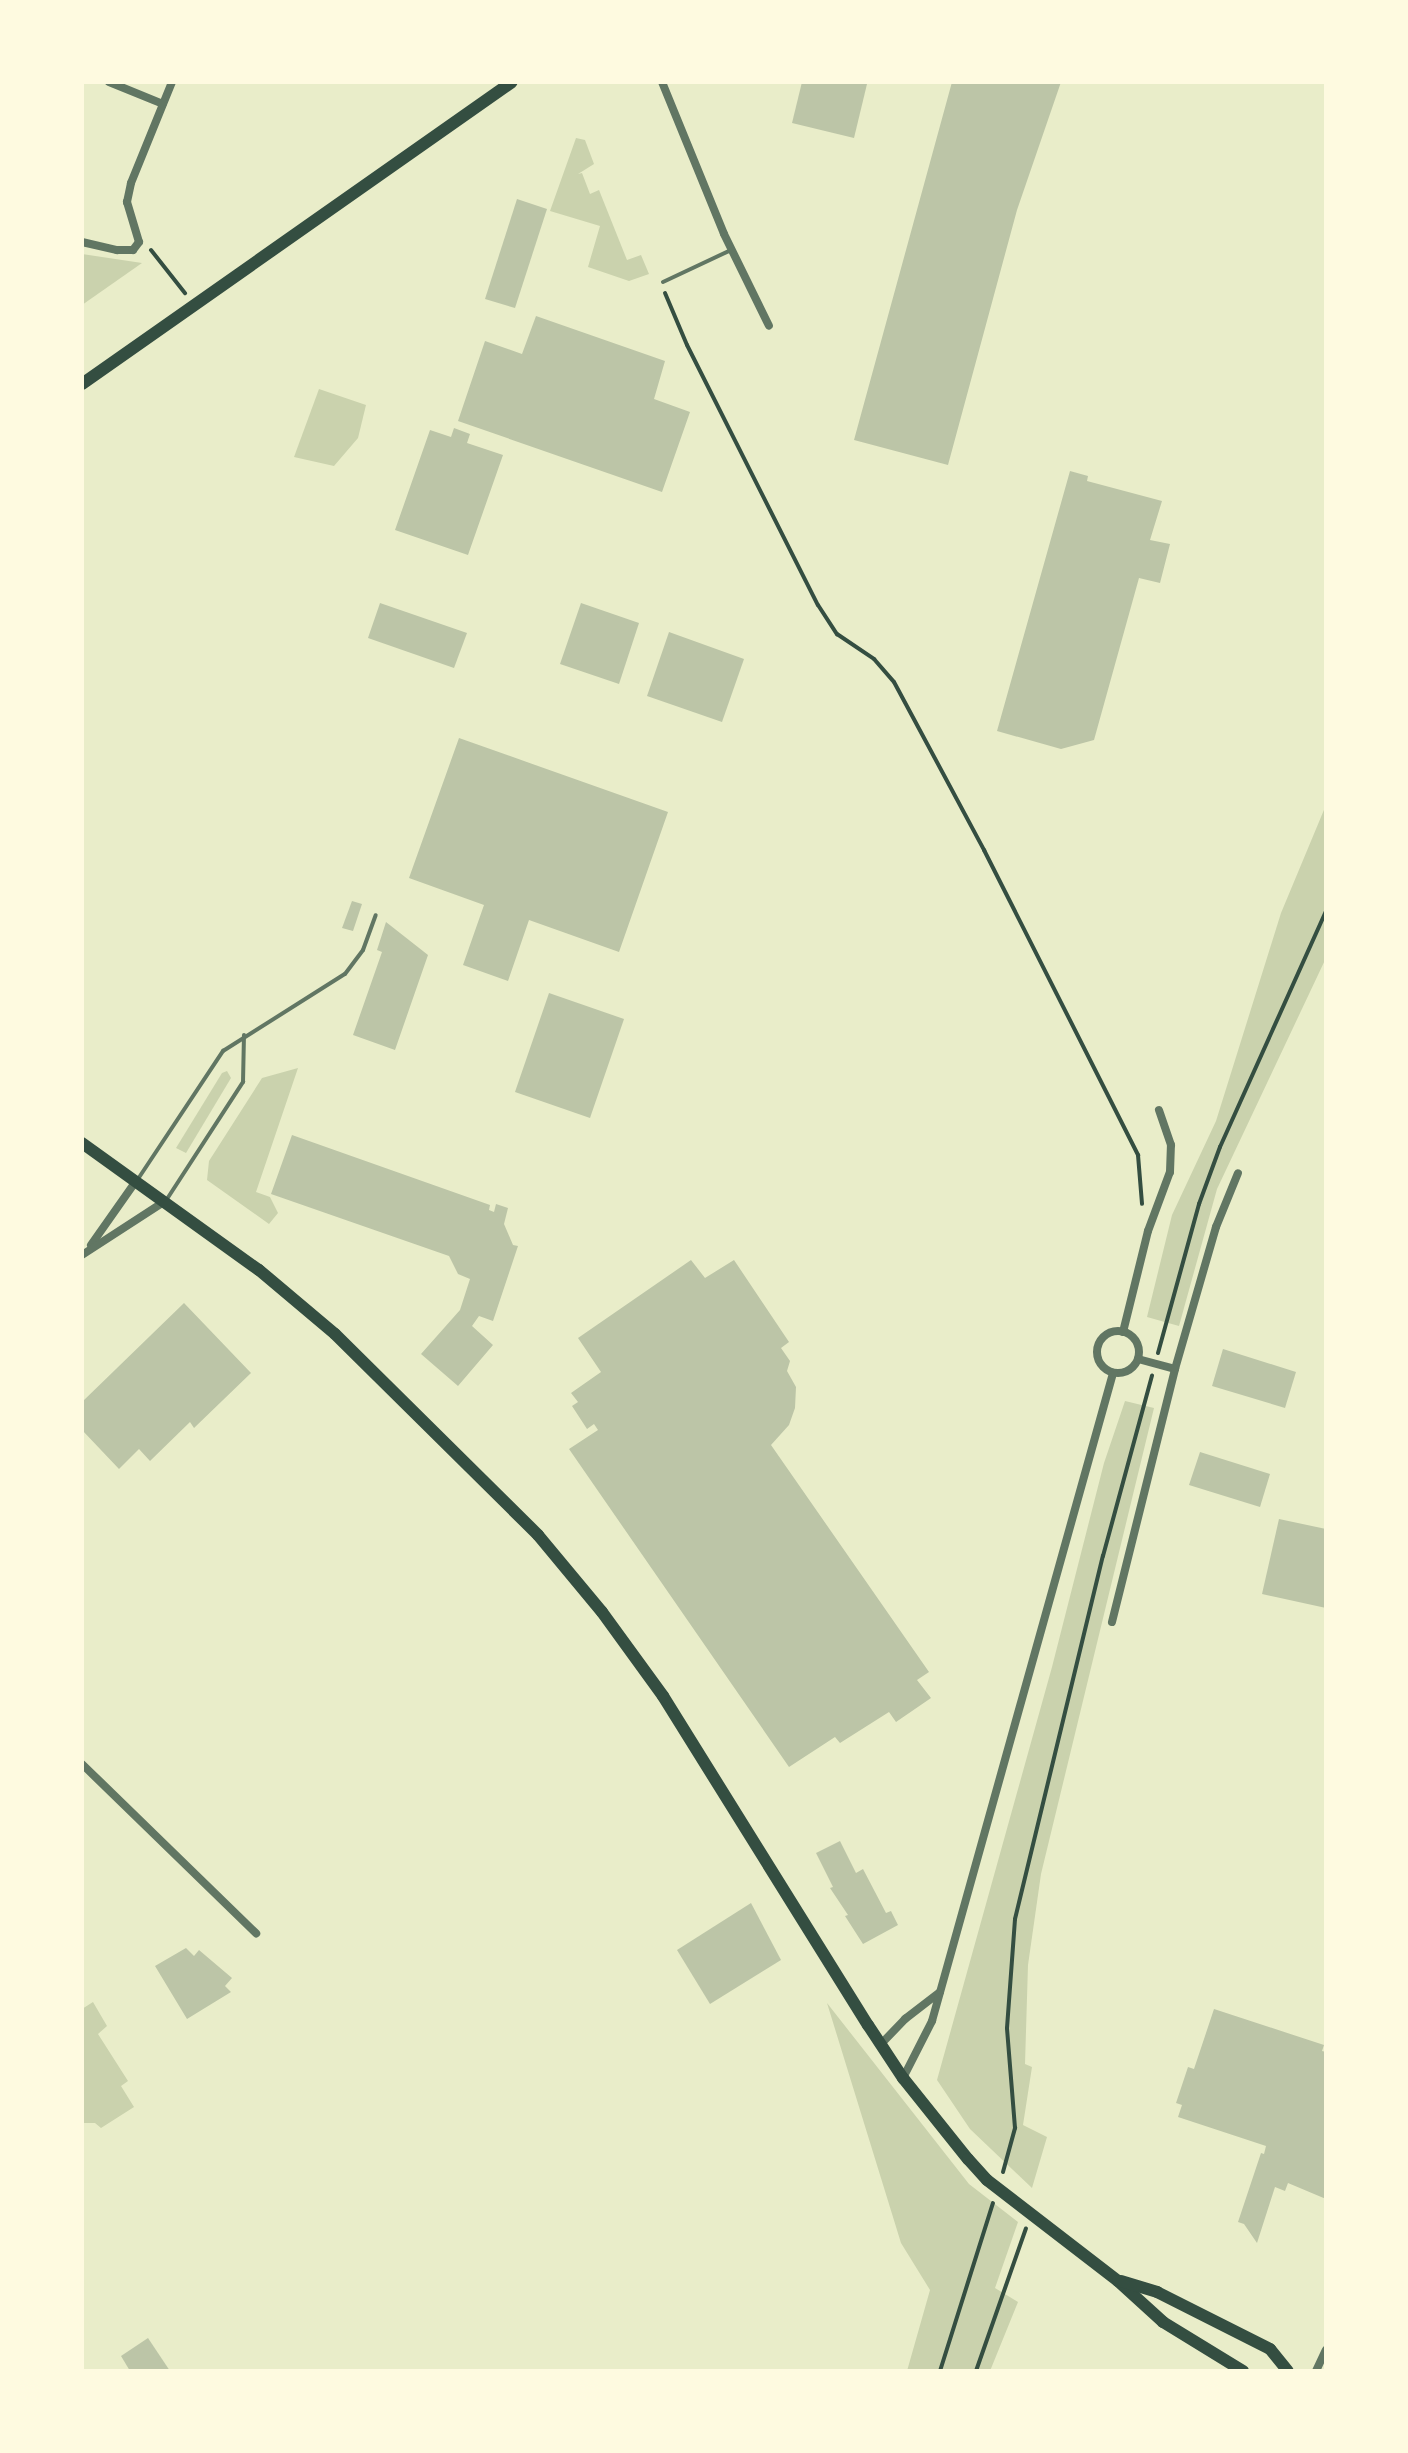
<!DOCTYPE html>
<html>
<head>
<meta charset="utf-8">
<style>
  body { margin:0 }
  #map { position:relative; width:1408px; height:2453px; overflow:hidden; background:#e9edc9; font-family:"DejaVu Sans",sans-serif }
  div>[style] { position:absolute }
  .green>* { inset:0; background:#cad2ad }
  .building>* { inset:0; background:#bcc5a7 }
  .path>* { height:4px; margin:-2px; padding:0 2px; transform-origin:2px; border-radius:2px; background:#344e41 }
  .service>* { height:4px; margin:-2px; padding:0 2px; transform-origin:2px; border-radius:2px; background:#617663 }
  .minor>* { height:8px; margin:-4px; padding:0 4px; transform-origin:4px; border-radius:4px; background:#617663 }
  .minor>.ring { margin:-4px; padding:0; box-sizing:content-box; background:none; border:8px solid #617663; border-radius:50% }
  .secondary>* { height:12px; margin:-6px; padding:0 6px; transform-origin:6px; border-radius:6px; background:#344e41 }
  span { translate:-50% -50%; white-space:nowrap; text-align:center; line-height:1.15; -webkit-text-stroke:7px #fefae0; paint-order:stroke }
  .frame { position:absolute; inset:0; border:84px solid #fefae0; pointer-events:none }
</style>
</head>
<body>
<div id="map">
  <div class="green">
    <div style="clip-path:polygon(576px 138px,585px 140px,594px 164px,578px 174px,582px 173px,590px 194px,599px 190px,627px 260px,641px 255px,649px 274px,629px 281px,588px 267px,600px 226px,550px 211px)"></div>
    <div style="clip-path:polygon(82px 254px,142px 263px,82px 305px)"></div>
    <div style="clip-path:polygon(319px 389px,366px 405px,358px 438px,334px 466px,294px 457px)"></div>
    <div style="clip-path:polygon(1326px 805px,1326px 958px,1217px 1189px,1179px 1326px,1147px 1317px,1172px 1215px,1216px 1121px,1281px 913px)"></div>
    <div style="clip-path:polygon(298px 1068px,256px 1192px,270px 1197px,278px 1213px,269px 1224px,207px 1180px,209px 1161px,262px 1078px)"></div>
    <div style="clip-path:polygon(227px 1071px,231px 1078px,186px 1153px,176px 1148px,222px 1073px)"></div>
    <div style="clip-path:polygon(1125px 1401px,1154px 1408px,1041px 1874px,1028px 1965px,1025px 2064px,1032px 2067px,1023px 2125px,1047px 2137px,1032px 2188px,970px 2129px,937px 2080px,1052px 1667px,1104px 1463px)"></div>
    <div style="clip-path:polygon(93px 2002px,107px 2026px,98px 2034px,128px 2081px,121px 2086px,134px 2107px,101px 2128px,95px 2123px,82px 2123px,82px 2009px)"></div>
    <div style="clip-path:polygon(827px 2003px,969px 2184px,1018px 2222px,995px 2288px,1018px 2302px,990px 2371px,907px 2371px,930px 2290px,901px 2243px)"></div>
  </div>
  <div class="building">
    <div style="clip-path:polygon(802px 82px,867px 84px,854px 138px,792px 123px)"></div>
    <div style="clip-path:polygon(952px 82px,1061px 82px,1017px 210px,948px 465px,854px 440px)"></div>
    <div style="clip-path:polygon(517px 199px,547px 209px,515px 308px,485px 299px)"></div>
    <div style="clip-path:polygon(536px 316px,665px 361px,654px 399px,690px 412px,662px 492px,458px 421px,485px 341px,522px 354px)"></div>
    <div style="clip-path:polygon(454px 428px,470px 434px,467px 443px,503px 455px,468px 555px,395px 530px,430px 430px,451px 437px)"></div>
    <div style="clip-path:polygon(1070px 471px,1088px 476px,1087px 481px,1162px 501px,1150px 540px,1170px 544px,1160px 583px,1139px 578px,1094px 740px,1061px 749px,997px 731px)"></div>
    <div style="clip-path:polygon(380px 603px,467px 633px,454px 668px,368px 638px)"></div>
    <div style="clip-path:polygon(581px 603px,639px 623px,619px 684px,560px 664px)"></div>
    <div style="clip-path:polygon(669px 632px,744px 659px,722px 722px,647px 696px)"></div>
    <div style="clip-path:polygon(459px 738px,668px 812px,619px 952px,529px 920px,508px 981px,463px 965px,484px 905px,409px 878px)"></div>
    <div style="clip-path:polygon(352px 901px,362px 904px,353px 931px,342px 928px)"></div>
    <div style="clip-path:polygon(386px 922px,428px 955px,395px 1050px,353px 1035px,382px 952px,377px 950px)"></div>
    <div style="clip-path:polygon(549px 993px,624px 1019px,590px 1118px,515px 1092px)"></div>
    <div style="clip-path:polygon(292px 1135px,490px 1205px,489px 1210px,494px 1212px,496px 1204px,508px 1208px,504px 1224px,513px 1245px,518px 1246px,493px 1321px,479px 1316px,472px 1326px,493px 1345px,458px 1386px,421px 1354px,460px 1310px,470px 1279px,458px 1274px,449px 1256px,271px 1194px)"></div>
    <div style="clip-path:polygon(691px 1260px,705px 1278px,734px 1260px,789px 1342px,781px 1348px,790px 1361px,787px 1371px,796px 1387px,795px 1408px,789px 1425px,771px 1445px,929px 1672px,917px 1680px,931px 1698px,896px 1722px,889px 1712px,840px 1743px,835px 1737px,789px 1767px,569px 1449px,598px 1430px,594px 1424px,587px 1429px,572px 1406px,578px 1402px,571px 1393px,601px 1372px,578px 1338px)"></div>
    <div style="clip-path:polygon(184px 1303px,251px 1373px,194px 1428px,190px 1422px,150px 1461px,139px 1449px,119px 1469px,82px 1430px,82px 1402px)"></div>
    <div style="clip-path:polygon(1223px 1349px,1296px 1372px,1285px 1408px,1212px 1386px)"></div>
    <div style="clip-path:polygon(1200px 1452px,1270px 1474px,1260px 1507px,1189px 1485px)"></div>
    <div style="clip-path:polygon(1279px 1519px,1326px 1529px,1326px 1608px,1262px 1594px)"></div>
    <div style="clip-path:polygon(840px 1841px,856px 1873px,863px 1869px,886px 1913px,891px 1911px,898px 1925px,863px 1944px,845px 1916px,848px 1915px,830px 1888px,833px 1887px,816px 1853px)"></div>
    <div style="clip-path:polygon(751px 1903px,781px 1960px,710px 2004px,677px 1950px)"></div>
    <div style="clip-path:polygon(186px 1948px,194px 1956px,199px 1950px,232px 1978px,225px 1986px,231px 1992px,187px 2019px,155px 1966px)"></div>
    <div style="clip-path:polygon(1214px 2009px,1324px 2045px,1322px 2051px,1326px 2052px,1326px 2199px,1288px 2183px,1285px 2191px,1275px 2187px,1257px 2243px,1244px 2224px,1238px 2222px,1261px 2153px,1264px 2154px,1266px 2146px,1178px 2117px,1182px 2105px,1176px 2103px,1188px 2067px,1194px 2069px)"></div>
    <div style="clip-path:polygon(148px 2338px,170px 2371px,130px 2371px,121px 2356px)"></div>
  </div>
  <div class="path">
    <div style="left:151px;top:250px;width:55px;rotate:51.7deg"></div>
    <div style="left:665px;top:293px;width:56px;rotate:67.1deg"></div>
    <div style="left:687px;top:345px;width:291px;rotate:63.3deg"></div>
    <div style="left:818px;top:605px;width:35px;rotate:57deg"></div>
    <div style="left:837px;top:634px;width:45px;rotate:34deg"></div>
    <div style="left:874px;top:659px;width:30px;rotate:49deg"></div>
    <div style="left:894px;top:682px;width:191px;rotate:61.8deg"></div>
    <div style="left:984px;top:850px;width:342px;rotate:63.2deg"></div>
    <div style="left:1138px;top:1155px;width:49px;rotate:85.3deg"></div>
    <div style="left:1158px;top:1353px;width:155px;rotate:-74.6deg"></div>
    <div style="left:1199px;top:1204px;width:61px;rotate:-69.8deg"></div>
    <div style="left:1220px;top:1147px;width:259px;rotate:-65.8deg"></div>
    <div style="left:1003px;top:2172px;width:46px;rotate:-74.7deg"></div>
    <div style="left:1015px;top:2128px;width:100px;rotate:-94.6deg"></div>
    <div style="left:1007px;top:2028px;width:109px;rotate:-85.8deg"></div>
    <div style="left:1015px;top:1919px;width:374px;rotate:-76.4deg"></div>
    <div style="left:1103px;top:1556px;width:187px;rotate:-74.8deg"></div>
    <div style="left:940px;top:2371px;width:176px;rotate:-72.5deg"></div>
    <div style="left:976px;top:2371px;width:151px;rotate:-70.7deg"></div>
  </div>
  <div class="service">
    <div style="left:663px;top:282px;width:75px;rotate:-25.2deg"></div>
    <div style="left:138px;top:1179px;width:154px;rotate:-56.4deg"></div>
    <div style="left:223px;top:1051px;width:144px;rotate:-32.3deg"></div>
    <div style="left:345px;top:974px;width:30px;rotate:-53deg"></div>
    <div style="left:363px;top:950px;width:37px;rotate:-70deg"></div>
    <div style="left:167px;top:1199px;width:140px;rotate:-57deg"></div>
    <div style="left:243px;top:1082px;width:47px;rotate:-88.8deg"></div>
  </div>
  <div class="minor">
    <div style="left:109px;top:82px;width:58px;rotate:22.2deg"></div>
    <div style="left:662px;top:82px;width:164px;rotate:67.8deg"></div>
    <div style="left:724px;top:234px;width:102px;rotate:63.9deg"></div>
    <div style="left:82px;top:242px;width:36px;rotate:13deg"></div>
    <div style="left:117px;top:250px;width:16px"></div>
    <div style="left:133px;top:250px;width:10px;rotate:-53deg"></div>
    <div style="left:139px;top:242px;width:42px;rotate:-106.7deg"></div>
    <div style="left:127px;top:202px;width:19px;rotate:-78deg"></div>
    <div style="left:131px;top:183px;width:109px;rotate:-67.9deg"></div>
    <div style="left:91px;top:1245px;width:78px;rotate:-54.9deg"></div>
    <div style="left:82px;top:1255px;width:99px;rotate:-33deg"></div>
    <div class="ring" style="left:1097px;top:1331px;width:34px;height:34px"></div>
    <div style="left:1123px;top:1332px;width:104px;rotate:-76.1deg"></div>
    <div style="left:1148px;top:1231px;width:63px;rotate:-69.6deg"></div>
    <div style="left:1170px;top:1172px;width:27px;rotate:-88deg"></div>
    <div style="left:1171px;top:1145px;width:37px;rotate:-109deg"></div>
    <div style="left:1138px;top:1359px;width:38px;rotate:15deg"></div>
    <div style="left:1112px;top:1622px;width:261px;rotate:-76deg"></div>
    <div style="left:1175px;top:1369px;width:148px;rotate:-73.9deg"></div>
    <div style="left:1216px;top:1227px;width:58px;rotate:-67.8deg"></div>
    <div style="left:82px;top:1764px;width:243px;rotate:44.2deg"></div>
    <div style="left:881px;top:2044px;width:35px;rotate:-46deg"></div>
    <div style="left:905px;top:2019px;width:44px;rotate:-37.6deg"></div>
    <div style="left:903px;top:2078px;width:64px;rotate:-63deg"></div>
    <div style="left:932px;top:2021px;width:673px;rotate:-74.39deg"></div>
    <div style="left:1316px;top:2371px;width:23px;rotate:-65deg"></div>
  </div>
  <div class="secondary">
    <div style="left:82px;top:384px;width:525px;rotate:-35.08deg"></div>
    <div style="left:82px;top:1143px;width:218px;rotate:35.7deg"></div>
    <div style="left:259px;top:1270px;width:99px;rotate:40.1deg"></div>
    <div style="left:335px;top:1334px;width:286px;rotate:44.7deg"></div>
    <div style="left:538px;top:1535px;width:100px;rotate:50.3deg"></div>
    <div style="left:602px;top:1612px;width:104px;rotate:54deg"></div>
    <div style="left:663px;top:1696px;width:388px;rotate:58.1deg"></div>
    <div style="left:868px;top:2025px;width:64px;rotate:56.6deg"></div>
    <div style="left:903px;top:2078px;width:104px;rotate:51.3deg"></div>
    <div style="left:968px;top:2159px;width:28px;rotate:48deg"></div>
    <div style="left:987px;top:2180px;width:165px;rotate:37.6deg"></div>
    <div style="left:1118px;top:2281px;width:61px;rotate:42.3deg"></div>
    <div style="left:1163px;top:2322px;width:94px;rotate:31.5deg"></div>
    <div style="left:1121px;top:2281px;width:38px;rotate:17deg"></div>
    <div style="left:1157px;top:2292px;width:127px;rotate:26.8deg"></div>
    <div style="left:1270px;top:2349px;width:28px;rotate:51deg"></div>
  </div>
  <div class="frame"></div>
</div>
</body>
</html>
